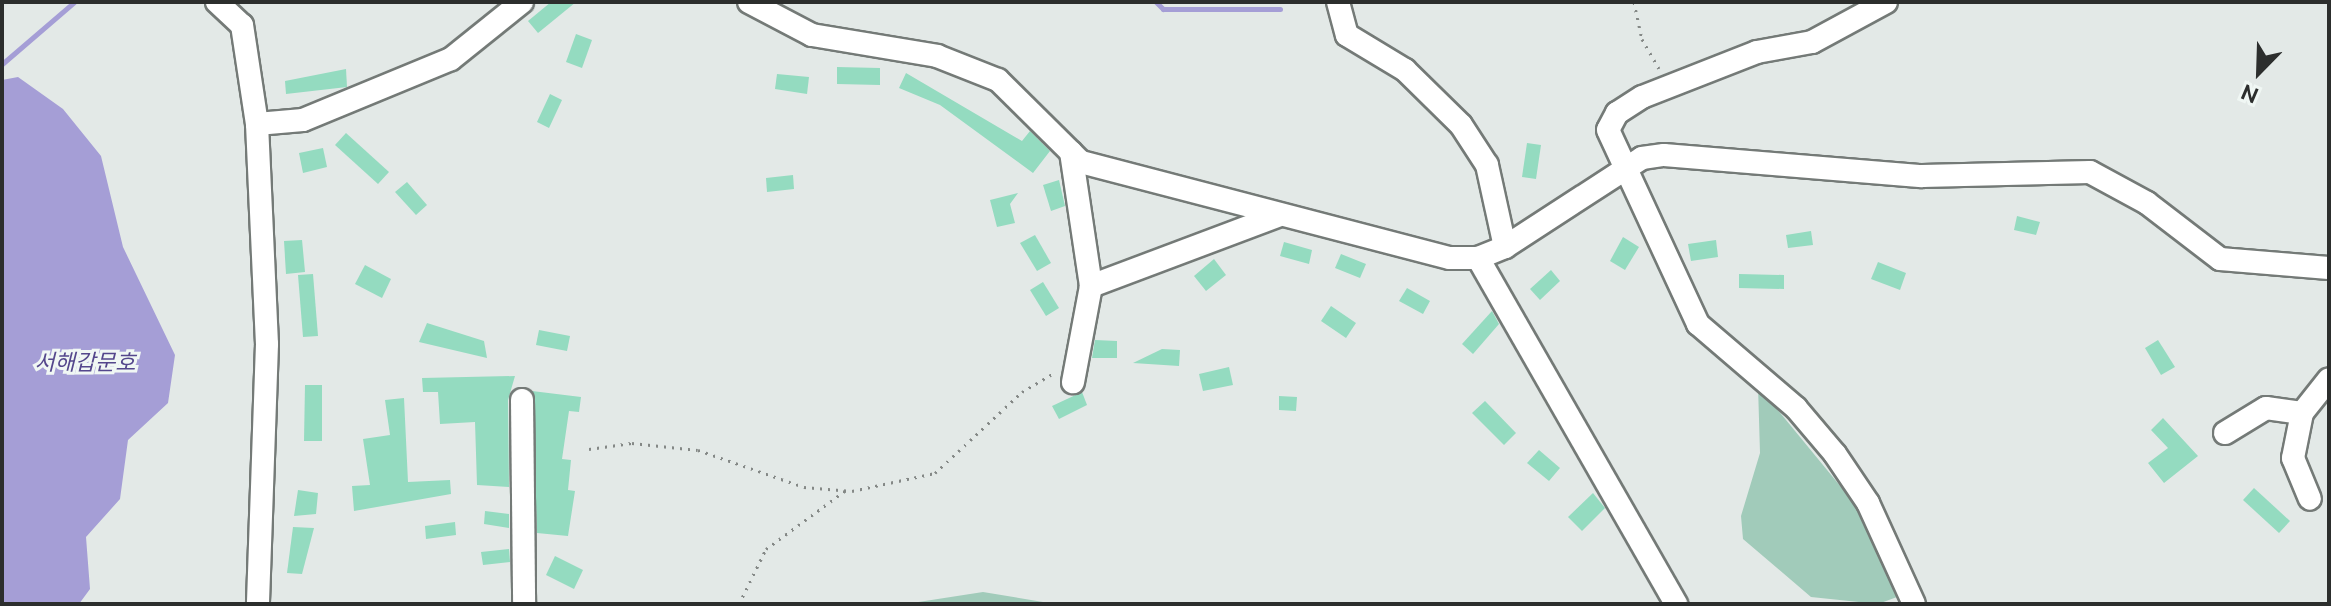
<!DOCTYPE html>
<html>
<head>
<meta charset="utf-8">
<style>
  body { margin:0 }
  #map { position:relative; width:2331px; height:606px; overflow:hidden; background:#e3e9e7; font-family:Ubuntu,"Noto Sans KR",sans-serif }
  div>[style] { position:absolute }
  .green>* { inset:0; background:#a1cbba }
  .water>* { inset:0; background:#a59ed6 }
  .stream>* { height:5px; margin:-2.5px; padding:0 2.5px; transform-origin:2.5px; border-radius:2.5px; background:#a59ed6 }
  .building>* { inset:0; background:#94dbc0 }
  .path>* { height:3px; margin-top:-1.5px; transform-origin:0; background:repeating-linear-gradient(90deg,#848886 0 2px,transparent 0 8px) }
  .roads { filter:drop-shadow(2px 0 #747a77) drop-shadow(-2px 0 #747a77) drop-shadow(0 2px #747a77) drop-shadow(0 -2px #747a77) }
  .minor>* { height:22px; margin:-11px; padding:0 11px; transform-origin:11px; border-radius:11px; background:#fff }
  span { translate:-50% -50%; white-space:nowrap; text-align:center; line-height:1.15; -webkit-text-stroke:6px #f0f7f4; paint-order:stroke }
  .water-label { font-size:22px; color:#54478c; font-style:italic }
  .frame { position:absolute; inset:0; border:4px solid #2c2e2d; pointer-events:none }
  .north { position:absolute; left:2219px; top:32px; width:80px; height:80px; -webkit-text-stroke:6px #f0f7f4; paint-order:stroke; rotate:203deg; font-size:22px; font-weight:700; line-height:32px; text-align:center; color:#2c2e2d }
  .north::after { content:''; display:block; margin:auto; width:28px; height:36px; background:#2c2e2d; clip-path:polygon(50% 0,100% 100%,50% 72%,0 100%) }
</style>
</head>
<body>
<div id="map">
  <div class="green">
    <div style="clip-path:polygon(1758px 386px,1864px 515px,1897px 597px,1878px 604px,1811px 597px,1743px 539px,1741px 516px,1760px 453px)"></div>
    <div style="clip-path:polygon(983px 592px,1055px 604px,910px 604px,912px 603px)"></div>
  </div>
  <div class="water">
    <div style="clip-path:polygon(18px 77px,63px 109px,101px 156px,123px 247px,175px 355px,168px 403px,128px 440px,120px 499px,86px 537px,90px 589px,79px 604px,2px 604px,2px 80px)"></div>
  </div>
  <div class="stream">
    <div style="left:1156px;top:2px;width:10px;rotate:45deg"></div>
    <div style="left:1163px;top:9px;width:117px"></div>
    <div style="left:2px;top:64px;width:95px;rotate:-40.7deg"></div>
  </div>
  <div class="building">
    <div style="clip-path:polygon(551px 2px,576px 2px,538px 33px,528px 21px)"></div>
    <div style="clip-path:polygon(576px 34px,592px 40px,582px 68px,566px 62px)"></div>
    <div style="clip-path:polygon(837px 67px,880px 68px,880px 85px,837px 84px)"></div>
    <div style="clip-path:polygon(346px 69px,347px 87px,286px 94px,285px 81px)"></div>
    <div style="clip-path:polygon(906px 73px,1022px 141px,1030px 131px,1050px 151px,1033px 173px,940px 105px,899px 88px)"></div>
    <div style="clip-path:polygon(777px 74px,809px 77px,807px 94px,775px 89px)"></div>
    <div style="clip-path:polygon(550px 94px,562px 100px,549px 128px,537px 122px)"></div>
    <div style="clip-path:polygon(346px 133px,389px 172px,378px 184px,335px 145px)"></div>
    <div style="clip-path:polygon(1527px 143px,1541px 145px,1536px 179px,1522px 177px)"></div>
    <div style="clip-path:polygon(323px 148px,327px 167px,303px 173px,299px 153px)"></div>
    <div style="clip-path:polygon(793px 175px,794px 189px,767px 192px,766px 178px)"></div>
    <div style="clip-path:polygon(1059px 180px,1065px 206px,1051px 211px,1043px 185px)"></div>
    <div style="clip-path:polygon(407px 182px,427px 205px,416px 215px,395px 192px)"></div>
    <div style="clip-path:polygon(1018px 193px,1010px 204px,1015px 223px,997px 227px,990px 200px)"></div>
    <div style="clip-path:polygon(2017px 216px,2040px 222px,2036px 235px,2014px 230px)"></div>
    <div style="clip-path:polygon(1811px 231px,1813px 245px,1788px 248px,1786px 235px)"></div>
    <div style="clip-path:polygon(1035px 235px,1051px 263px,1037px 271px,1020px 243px)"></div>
    <div style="clip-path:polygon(1623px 237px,1639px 247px,1625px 270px,1610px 261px)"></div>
    <div style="clip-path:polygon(302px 240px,305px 272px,286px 274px,284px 241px)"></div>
    <div style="clip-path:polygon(1716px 240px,1718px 257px,1691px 261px,1688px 244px)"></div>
    <div style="clip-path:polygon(1284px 242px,1312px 250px,1309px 264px,1280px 256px)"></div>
    <div style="clip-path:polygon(1341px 254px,1366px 264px,1360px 278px,1335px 268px)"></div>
    <div style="clip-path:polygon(1214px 259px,1226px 275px,1206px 291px,1194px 276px)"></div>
    <div style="clip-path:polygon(1878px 262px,1906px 273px,1900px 290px,1871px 279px)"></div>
    <div style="clip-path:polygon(365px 265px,391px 279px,382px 298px,355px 284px)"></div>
    <div style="clip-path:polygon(1551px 270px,1560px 281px,1540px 300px,1530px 289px)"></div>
    <div style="clip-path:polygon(313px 274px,318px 336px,303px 337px,298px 275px)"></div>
    <div style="clip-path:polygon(1739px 274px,1784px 275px,1784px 289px,1739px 288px)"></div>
    <div style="clip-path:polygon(1043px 282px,1059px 308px,1046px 316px,1030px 290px)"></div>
    <div style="clip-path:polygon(1407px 288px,1430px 301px,1423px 314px,1399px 301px)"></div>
    <div style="clip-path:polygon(1331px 306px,1356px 323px,1346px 338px,1321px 321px)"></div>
    <div style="clip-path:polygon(1492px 311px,1499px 324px,1473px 354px,1462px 344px)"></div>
    <div style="clip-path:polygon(427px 323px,484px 341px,487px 358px,419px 342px)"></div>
    <div style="clip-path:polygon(539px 330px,570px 336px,567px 351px,536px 345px)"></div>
    <div style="clip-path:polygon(1095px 340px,1117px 341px,1117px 358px,1092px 358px)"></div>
    <div style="clip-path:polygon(2158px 340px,2175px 367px,2161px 375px,2145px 348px)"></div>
    <div style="clip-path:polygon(1162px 349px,1180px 350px,1179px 366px,1133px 363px)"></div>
    <div style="clip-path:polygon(1229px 367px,1233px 385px,1203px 391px,1199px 374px)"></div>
    <div style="clip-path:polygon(515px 376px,508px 400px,509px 487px,477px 485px,475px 422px,440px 424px,438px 392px,423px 392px,422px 378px)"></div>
    <div style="clip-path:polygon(305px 385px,322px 385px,322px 441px,304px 441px)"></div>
    <div style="clip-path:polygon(532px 391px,581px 397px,579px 412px,569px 411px,562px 459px,571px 460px,568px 490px,575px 491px,568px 536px,537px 533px)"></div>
    <div style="clip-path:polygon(1082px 392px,1087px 405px,1059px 419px,1052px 406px)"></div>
    <div style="clip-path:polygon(1279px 396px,1297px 397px,1296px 411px,1279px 410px)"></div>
    <div style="clip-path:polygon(404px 398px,408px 482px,450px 480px,451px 494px,354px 511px,352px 486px,370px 485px,363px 439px,390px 435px,385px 400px)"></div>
    <div style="clip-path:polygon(1485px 401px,1516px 433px,1504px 445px,1472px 413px)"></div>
    <div style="clip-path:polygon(2163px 418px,2198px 456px,2164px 483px,2148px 463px,2168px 448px,2151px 430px)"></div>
    <div style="clip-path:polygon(1539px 450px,1560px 468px,1549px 481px,1527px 463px)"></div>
    <div style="clip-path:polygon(2254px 488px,2290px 521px,2279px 533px,2243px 500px)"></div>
    <div style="clip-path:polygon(298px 490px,318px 493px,316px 514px,294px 516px)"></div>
    <div style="clip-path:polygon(1593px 493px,1605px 508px,1582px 531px,1568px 517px)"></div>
    <div style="clip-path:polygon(485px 511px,509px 514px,509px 528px,484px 524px)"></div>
    <div style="clip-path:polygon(455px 522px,456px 535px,426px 539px,425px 526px)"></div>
    <div style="clip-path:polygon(293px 527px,314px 528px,302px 574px,287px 573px)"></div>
    <div style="clip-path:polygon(509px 549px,510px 562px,483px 565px,481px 552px)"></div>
    <div style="clip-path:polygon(555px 556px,583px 570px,574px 589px,546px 575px)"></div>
  </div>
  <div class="path">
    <div style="left:1634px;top:2px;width:38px;rotate:78deg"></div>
    <div style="left:1642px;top:39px;width:34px;rotate:60deg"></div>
    <div style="left:589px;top:449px;width:43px;rotate:-7.9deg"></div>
    <div style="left:632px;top:443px;width:66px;rotate:6.1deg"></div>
    <div style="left:698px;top:450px;width:112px;rotate:19.2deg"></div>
    <div style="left:804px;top:487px;width:48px;rotate:4.8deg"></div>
    <div style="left:852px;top:491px;width:85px;rotate:-12.2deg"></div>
    <div style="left:935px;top:473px;width:119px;rotate:-43deg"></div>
    <div style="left:1022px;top:392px;width:39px;rotate:-31deg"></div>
    <div style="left:739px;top:604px;width:61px;rotate:-63.9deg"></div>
    <div style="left:766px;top:549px;width:99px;rotate:-36.4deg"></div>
  </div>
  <div class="roads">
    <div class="minor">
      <div style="left:217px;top:2px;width:34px;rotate:43deg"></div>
      <div style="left:242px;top:25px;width:100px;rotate:81.4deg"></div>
      <div style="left:257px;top:124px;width:220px;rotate:87.4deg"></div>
      <div style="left:267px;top:344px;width:260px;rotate:92deg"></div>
      <div style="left:749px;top:2px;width:71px;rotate:27.6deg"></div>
      <div style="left:812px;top:35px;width:127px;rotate:9.5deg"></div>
      <div style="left:937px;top:56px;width:66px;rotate:21.5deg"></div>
      <div style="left:998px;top:80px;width:117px;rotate:44.7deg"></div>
      <div style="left:1081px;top:162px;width:381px;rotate:14.6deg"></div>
      <div style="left:1450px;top:258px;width:28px"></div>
      <div style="left:1478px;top:258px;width:29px;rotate:-22deg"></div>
      <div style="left:1505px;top:247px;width:163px;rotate:-33deg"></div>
      <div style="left:1642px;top:158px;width:22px;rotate:-8deg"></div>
      <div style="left:1664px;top:155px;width:259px;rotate:4.7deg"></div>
      <div style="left:1922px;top:176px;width:168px;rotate:-1.4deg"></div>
      <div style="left:2090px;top:172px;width:65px;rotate:28.5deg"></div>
      <div style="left:2147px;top:203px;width:92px;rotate:37.5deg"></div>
      <div style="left:2220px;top:259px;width:109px;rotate:4.7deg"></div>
      <div style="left:1338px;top:2px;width:34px;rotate:75deg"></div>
      <div style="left:1347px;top:35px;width:68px;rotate:31.1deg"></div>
      <div style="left:1405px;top:70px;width:78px;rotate:44.5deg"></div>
      <div style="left:1461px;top:125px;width:48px;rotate:57deg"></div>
      <div style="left:1487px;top:165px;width:84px;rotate:77.6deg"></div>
      <div style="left:1886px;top:2px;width:84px;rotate:151.6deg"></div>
      <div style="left:1812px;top:42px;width:56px;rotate:169.7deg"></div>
      <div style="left:1757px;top:52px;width:123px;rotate:158.6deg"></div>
      <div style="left:1642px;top:97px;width:30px;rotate:147deg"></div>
      <div style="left:1617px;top:113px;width:19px;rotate:118deg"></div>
      <div style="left:1608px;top:130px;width:214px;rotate:65.1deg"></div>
      <div style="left:1698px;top:324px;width:129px;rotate:40.6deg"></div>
      <div style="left:1796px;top:408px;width:60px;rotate:49.7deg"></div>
      <div style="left:1835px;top:454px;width:59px;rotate:56deg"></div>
      <div style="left:1868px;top:503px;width:111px;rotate:65.5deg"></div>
      <div style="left:257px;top:124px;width:46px;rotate:-5deg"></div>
      <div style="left:303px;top:120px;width:160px;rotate:-22.4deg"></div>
      <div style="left:451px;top:59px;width:91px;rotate:-38.8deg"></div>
      <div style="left:1071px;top:152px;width:135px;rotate:81.5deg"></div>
      <div style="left:1091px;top:286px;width:98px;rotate:100.6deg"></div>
      <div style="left:1478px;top:258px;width:399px;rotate:60.2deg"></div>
      <div style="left:1091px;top:286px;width:199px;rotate:-20.6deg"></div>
      <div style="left:522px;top:400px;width:204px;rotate:89.4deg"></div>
      <div style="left:2302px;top:413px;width:43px;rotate:-51.5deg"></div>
      <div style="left:2225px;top:433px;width:48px;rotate:-31.4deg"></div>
      <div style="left:2266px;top:408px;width:36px;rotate:8deg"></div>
      <div style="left:2302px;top:413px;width:46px;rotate:101.3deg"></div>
      <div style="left:2293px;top:458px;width:44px;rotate:67.5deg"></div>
    </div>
  </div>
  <div class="water-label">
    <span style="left:85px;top:362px">서해갑문호</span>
  </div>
  <div class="frame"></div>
  <div class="north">N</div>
</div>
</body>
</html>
